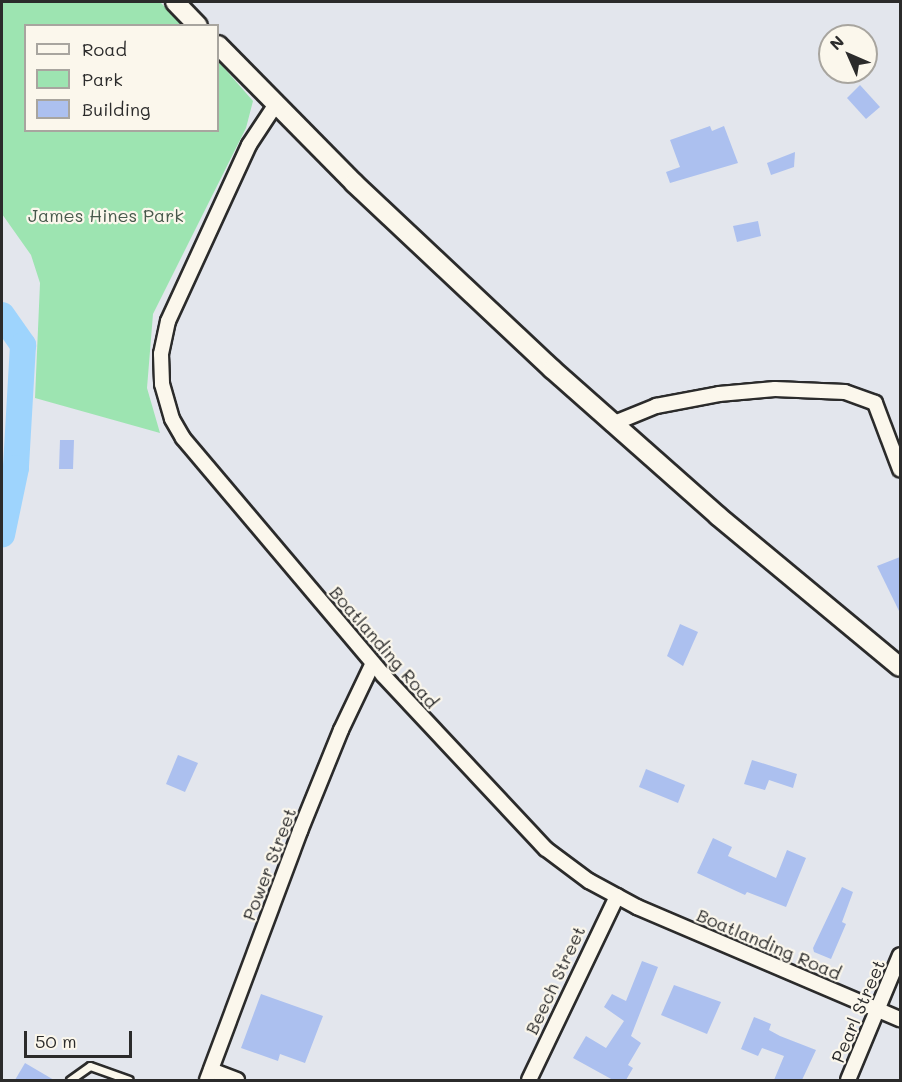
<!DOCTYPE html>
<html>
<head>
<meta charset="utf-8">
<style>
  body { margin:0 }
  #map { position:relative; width:902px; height:1082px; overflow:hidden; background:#e3e6ed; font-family:Mali,sans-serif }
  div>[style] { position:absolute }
  .green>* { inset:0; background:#9de4b1 }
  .river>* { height:26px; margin:-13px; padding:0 13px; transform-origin:13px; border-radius:13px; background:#9ed4fd }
  .building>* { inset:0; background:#acc0ef }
  .roads { filter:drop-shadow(2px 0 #2b2b2b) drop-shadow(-2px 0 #2b2b2b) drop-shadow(0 2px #2b2b2b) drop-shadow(0 -2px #2b2b2b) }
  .lane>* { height:7px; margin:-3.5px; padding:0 3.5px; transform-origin:3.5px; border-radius:3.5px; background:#fbf7ec }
  .street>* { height:14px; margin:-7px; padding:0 7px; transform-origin:7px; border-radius:7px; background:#fbf7ec }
  .secondary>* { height:18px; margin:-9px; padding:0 9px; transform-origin:9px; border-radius:9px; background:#fbf7ec }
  span { translate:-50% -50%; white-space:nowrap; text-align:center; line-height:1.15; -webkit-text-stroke:4.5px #fbf7ec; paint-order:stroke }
  .park-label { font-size:18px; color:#48594c }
  .street-label { font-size:18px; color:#2b2b2b }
  .frame { position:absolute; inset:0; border:3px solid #2b2b2b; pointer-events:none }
  .legend { position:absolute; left:24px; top:24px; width:195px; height:108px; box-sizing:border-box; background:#fbf7ec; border:2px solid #a8a59f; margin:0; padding:8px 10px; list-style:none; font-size:18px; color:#2b2b2b }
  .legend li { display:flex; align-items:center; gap:12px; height:30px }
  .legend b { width:30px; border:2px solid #a8a59f }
  .north { position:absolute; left:818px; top:24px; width:60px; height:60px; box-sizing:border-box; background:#fbf7ec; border:2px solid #a8a59f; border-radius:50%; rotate:315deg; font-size:16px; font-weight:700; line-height:24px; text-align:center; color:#2b2b2b }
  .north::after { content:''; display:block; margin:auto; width:21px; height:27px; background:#2b2b2b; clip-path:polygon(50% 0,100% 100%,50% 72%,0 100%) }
  .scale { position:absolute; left:24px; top:1031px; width:108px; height:27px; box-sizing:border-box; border:3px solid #2b2b2b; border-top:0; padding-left:8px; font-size:18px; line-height:21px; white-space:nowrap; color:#2b2b2b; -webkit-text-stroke:4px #fbf7ec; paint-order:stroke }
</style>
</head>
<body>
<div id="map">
  <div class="green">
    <div style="clip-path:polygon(2px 2px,160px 2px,183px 25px,26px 26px,26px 130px,218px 130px,218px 61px,253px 101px,246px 128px,153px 314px,147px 388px,160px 433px,35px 398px,40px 283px,31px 255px,2px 214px)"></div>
  </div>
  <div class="river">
    <div style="left:2px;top:315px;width:37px;rotate:55deg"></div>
    <div style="left:23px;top:345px;width:123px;rotate:93.3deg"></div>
    <div style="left:16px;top:468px;width:68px;rotate:101.8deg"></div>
  </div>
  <div class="building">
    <div style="clip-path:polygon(860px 85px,880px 107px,866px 119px,847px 98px)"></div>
    <div style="clip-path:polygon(710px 126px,712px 131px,724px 126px,738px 163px,670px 183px,666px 172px,680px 167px,670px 140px)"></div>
    <div style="clip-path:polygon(795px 152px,794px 167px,771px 175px,767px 163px)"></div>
    <div style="clip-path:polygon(758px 221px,761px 236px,737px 242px,733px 226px)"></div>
    <div style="clip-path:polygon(60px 440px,74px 440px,73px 469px,59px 469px)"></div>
    <div style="clip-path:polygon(900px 557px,900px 613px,877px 566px)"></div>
    <div style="clip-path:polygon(680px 624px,698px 632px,683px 666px,667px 656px)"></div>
    <div style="clip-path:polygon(178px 755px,198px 763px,185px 792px,166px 784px)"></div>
    <div style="clip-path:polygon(752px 760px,797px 774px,793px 788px,769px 780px,765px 790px,744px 784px)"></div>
    <div style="clip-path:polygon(646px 769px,685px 785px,678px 803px,639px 787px)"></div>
    <div style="clip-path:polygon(713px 838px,732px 847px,728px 856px,776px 878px,787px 850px,806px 858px,786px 907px,747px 892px,745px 895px,697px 873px)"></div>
    <div style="clip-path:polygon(842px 887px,853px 892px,842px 922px,846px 924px,831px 959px,814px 952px,813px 948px)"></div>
    <div style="clip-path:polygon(642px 961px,658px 967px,631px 1036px,641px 1043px,628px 1065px,633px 1068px,626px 1080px,613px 1080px,573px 1058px,586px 1036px,606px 1048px,624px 1021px,604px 1007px,612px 994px,626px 1001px)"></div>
    <div style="clip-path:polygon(674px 985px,721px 1002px,707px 1034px,661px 1015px)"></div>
    <div style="clip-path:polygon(261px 994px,323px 1016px,305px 1063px,280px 1054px,278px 1061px,241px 1048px)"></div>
    <div style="clip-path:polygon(754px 1017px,771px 1024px,769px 1030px,780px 1036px,816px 1050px,802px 1080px,774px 1080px,784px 1056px,762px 1048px,758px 1056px,741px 1049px)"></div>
    <div style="clip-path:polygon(25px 1063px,54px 1080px,15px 1080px)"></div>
  </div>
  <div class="roads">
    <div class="lane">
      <div style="left:70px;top:1080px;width:24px;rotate:-35deg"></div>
      <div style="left:90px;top:1066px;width:41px;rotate:19.7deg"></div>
    </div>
    <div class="street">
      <div style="left:276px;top:104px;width:49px;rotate:123.4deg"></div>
      <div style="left:249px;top:145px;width:194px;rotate:114.7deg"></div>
      <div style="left:168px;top:321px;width:34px;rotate:102deg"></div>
      <div style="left:161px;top:354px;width:30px;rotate:88deg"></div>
      <div style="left:162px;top:384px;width:36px;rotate:74deg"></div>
      <div style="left:172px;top:419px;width:22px;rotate:60deg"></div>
      <div style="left:183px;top:438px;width:310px;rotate:49.8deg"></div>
      <div style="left:383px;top:675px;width:238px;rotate:46.9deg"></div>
      <div style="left:546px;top:849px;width:54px;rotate:36.7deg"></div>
      <div style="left:589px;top:881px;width:55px;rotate:28.4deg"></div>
      <div style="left:637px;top:907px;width:286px;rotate:23.1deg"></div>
      <div style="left:612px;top:424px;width:48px;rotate:-22.2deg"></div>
      <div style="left:656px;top:406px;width:64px;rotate:-10.8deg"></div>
      <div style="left:719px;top:394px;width:56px;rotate:-5.1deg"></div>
      <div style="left:775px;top:389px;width:70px;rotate:2.5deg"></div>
      <div style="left:845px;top:392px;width:32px;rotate:20deg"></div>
      <div style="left:875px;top:403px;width:71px;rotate:69.3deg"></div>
      <div style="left:211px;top:1070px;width:28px;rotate:21deg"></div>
      <div style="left:207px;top:1080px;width:266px;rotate:-69.5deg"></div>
      <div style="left:300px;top:831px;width:109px;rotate:-67.9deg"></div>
      <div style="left:341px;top:730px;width:74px;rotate:-64.5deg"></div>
      <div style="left:529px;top:1080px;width:204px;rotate:-64.4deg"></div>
      <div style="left:848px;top:1080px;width:135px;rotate:-67.4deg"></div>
    </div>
    <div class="secondary">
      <div style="left:175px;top:2px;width:33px;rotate:46deg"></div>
      <div style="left:218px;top:45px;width:194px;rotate:45.4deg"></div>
      <div style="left:354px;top:183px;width:272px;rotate:43.2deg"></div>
      <div style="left:552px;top:369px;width:222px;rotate:41.5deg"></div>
      <div style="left:718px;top:516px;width:236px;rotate:39.7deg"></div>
    </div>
  </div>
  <div class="park-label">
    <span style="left:106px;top:215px">James Hines Park</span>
  </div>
  <div class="street-label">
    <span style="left:384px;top:647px;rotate:49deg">Boatlanding Road</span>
    <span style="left:269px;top:864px;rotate:-69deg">Power Street</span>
    <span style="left:769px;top:944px;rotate:23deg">Boatlanding Road</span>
    <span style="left:555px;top:980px;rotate:-65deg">Beech Street</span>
    <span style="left:858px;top:1011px;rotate:-67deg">Pearl Street</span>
  </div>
  <div class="frame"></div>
  <ul class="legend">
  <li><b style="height:8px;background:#fbf7ec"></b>Road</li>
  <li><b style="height:16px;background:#9de4b1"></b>Park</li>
  <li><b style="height:16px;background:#acc0ef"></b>Building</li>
  </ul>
  <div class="north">N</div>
  <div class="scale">50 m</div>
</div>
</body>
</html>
